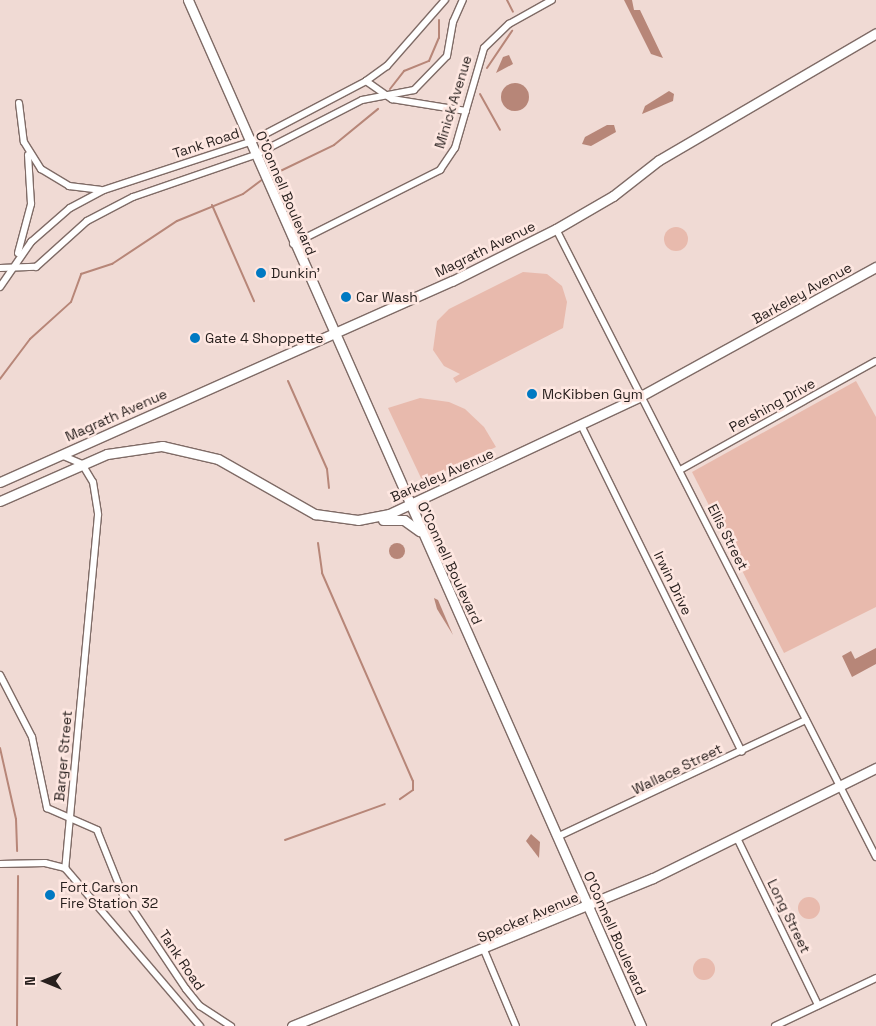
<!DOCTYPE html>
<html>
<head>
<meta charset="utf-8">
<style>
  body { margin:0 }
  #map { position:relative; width:876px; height:1026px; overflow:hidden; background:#f0dad4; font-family:"Space Grotesk",sans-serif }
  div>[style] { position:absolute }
  .green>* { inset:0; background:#e8baad }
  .round { border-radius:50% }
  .water>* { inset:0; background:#b78678 }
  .stream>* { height:2px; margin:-1px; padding:0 1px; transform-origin:1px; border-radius:1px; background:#b78678 }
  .roads { filter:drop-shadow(1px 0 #7f6b66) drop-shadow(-1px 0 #7f6b66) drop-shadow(0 1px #7f6b66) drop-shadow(0 -1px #7f6b66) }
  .street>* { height:6px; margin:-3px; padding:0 3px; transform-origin:3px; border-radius:3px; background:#fff }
  .secondary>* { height:9px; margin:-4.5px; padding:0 4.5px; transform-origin:4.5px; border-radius:4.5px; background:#fff }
  .dots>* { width:14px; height:14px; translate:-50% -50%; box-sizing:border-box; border:2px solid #fee7e1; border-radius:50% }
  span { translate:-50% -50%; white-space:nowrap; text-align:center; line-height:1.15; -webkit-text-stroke:5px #fee7e1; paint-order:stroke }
  .street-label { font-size:14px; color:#28201e }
  .poi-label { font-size:14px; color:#28201e }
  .left { translate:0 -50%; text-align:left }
  .north { position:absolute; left:20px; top:956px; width:50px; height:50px; -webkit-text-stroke:4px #fee7e1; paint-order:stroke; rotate:270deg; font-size:14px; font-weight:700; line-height:20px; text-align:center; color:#28201e }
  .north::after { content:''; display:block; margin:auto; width:18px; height:22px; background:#28201e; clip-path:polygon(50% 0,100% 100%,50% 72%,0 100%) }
</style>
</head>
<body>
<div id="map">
  <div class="green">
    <div class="round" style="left:664px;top:227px;width:24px;height:24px"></div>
    <div style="clip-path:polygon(523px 272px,547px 274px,562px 286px,567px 302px,563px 328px,456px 383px,453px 378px,460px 374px,444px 366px,433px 350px,437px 321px,449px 309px)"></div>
    <div style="clip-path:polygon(856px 381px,876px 417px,876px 607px,784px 653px,692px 472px)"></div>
    <div style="clip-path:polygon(420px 398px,449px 402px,465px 409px,484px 427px,496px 447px,426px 480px,421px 478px,388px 408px)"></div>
    <div class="round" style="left:798px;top:897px;width:22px;height:22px"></div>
    <div class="round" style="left:693px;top:958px;width:22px;height:22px"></div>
  </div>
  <div class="water">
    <div style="clip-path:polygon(624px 0,632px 0,634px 10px,640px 10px,663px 58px,651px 54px)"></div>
    <div style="clip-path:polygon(509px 55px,513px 64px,496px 73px,503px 57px)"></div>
    <div class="round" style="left:501px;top:83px;width:28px;height:28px"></div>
    <div style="clip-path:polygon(669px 91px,674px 94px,673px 101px,642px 114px,645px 106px)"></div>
    <div style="clip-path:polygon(607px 125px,614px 125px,616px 132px,591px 146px,582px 144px,585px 137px)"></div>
    <div class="round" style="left:389px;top:543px;width:16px;height:16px"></div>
    <div style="clip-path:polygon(434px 598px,438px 600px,453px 635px,437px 609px)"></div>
    <div style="clip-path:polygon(876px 648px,876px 664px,852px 677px,842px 656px,851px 651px,855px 659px)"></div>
    <div style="clip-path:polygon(531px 834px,540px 842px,539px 858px,526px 841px)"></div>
  </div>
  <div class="stream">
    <div style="left:507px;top:0;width:13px;rotate:63deg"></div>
    <div style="left:487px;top:68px;width:45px;rotate:-56deg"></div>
    <div style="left:390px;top:89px;width:23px;rotate:-52deg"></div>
    <div style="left:404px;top:71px;width:27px;rotate:-22deg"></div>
    <div style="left:429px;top:61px;width:25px;rotate:-67deg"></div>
    <div style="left:439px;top:38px;width:18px;rotate:-90deg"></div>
    <div style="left:480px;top:94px;width:41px;rotate:60.9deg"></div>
    <div style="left:270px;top:176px;width:71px;rotate:-25.8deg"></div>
    <div style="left:334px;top:145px;width:57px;rotate:-39.3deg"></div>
    <div style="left:212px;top:205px;width:105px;rotate:66.4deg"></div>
    <div style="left:0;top:379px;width:50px;rotate:-53.1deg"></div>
    <div style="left:30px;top:339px;width:55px;rotate:-42.1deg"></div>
    <div style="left:71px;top:302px;width:30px;rotate:-70deg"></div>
    <div style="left:81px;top:274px;width:33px;rotate:-18deg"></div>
    <div style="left:112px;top:264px;width:78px;rotate:-33.5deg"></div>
    <div style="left:177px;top:221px;width:71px;rotate:-22.2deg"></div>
    <div style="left:243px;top:194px;width:25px;rotate:-37deg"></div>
    <div style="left:288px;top:381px;width:96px;rotate:66.1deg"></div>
    <div style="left:327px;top:469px;width:19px;rotate:84deg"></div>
    <div style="left:318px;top:543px;width:30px;rotate:82deg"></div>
    <div style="left:322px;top:573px;width:227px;rotate:66.4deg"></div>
    <div style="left:413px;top:781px;width:9px;rotate:90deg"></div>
    <div style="left:413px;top:790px;width:16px;rotate:145deg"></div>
    <div style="left:0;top:748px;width:73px;rotate:77.3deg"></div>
    <div style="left:16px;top:819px;width:32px;rotate:88deg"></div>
    <div style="left:285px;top:840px;width:106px;rotate:-19.8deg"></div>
    <div style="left:17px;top:1026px;width:150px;rotate:-89.6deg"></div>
  </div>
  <div class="roads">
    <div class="street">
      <div style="left:366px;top:81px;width:32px;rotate:35deg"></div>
      <div style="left:392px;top:99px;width:75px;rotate:9.2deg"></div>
      <div style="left:19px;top:103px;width:39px;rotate:83deg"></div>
      <div style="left:24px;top:142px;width:32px;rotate:58deg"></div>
      <div style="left:41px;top:169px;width:33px;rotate:31deg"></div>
      <div style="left:69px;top:186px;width:31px;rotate:7deg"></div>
      <div style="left:556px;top:229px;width:705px;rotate:63deg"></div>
      <div style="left:293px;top:244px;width:165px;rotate:-26.7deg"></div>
      <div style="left:440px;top:170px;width:27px;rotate:-56deg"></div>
      <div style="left:455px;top:148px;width:104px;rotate:-73.8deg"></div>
      <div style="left:484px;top:48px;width:35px;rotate:-44deg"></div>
      <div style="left:509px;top:24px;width:49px;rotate:-29.2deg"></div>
      <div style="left:18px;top:253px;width:51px;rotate:-75.1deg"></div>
      <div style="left:31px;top:204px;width:49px;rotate:-93.5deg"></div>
      <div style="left:0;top:268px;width:36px;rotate:-2deg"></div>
      <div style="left:36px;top:267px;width:69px;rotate:-42deg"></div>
      <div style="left:87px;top:221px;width:52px;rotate:-27.6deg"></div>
      <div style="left:133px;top:197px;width:129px;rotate:-19deg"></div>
      <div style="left:255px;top:155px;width:120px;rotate:-27.2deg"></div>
      <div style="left:362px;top:100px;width:53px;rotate:-10.9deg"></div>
      <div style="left:414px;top:90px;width:47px;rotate:-45.9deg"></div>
      <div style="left:447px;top:56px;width:35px;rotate:-80deg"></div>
      <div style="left:453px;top:22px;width:24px;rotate:-66deg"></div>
      <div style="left:0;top:287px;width:55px;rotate:-55.4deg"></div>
      <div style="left:31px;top:242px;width:52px;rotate:-41.1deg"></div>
      <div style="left:70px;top:208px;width:38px;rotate:-28deg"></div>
      <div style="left:104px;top:190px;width:154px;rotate:-18.2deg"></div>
      <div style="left:250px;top:142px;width:131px;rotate:-27.7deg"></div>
      <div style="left:366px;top:81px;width:26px;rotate:-36deg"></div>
      <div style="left:387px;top:66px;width:88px;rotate:-48.7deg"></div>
      <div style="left:581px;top:425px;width:364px;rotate:63.8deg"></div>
      <div style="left:61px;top:455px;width:23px;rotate:23deg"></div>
      <div style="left:82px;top:464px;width:21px;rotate:59deg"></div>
      <div style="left:93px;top:482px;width:33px;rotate:81deg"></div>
      <div style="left:98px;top:515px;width:355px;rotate:95.3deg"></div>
      <div style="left:65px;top:868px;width:208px;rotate:49.5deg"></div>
      <div style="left:680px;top:470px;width:224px;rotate:-29.1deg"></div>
      <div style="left:0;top:675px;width:70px;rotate:62.7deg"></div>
      <div style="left:32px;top:737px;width:73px;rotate:78.1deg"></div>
      <div style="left:47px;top:808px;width:55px;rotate:23.7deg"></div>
      <div style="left:97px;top:830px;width:70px;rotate:68.2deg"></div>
      <div style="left:123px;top:895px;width:113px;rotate:56.2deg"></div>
      <div style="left:186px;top:989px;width:22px;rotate:51deg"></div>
      <div style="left:200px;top:1006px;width:37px;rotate:33deg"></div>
      <div style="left:557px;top:837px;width:275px;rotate:-25.2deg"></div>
      <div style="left:737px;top:838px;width:186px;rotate:64.1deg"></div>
      <div style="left:0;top:864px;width:45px;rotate:-1.3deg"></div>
      <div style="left:45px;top:863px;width:21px;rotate:14deg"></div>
      <div style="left:484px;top:950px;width:82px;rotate:67.2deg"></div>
      <div style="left:775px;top:1026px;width:112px;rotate:-25.4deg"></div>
    </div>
    <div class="secondary">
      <div style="left:188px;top:0;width:1122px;rotate:66.18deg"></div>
      <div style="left:0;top:482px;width:495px;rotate:-24deg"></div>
      <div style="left:452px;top:281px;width:116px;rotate:-26.6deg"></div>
      <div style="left:556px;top:229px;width:66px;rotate:-30.1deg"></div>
      <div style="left:613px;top:196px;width:58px;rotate:-38deg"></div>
      <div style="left:659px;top:160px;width:251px;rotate:-30.3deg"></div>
      <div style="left:0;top:501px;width:117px;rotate:-23.7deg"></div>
      <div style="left:107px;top:454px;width:56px;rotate:-8.3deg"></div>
      <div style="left:162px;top:446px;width:57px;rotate:13.1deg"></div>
      <div style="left:218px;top:459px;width:112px;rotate:29.6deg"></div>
      <div style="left:315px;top:514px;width:43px;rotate:7.9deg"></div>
      <div style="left:358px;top:520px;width:32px;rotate:-11deg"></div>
      <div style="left:389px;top:514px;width:278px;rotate:-25.1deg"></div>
      <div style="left:641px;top:396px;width:268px;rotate:-28.8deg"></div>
      <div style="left:383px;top:520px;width:21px"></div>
      <div style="left:404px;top:520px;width:19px;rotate:36deg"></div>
      <div style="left:292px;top:1026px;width:390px;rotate:-22.3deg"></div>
      <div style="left:653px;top:878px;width:249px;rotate:-26.3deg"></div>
    </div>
  </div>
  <div class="dots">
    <div style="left:261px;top:273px;background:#0079c2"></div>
    <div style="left:346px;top:297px;background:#0079c2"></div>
    <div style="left:195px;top:338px;background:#0079c2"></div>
    <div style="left:532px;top:394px;background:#0079c2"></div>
    <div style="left:50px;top:895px;background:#0079c2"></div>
  </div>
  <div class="street-label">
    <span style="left:453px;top:102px;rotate:-73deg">Minick Avenue</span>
    <span style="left:206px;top:143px;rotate:-18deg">Tank Road</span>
    <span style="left:286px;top:193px;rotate:67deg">O'Connell Boulevard</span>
    <span style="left:485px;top:249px;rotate:-26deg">Magrath Avenue</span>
    <span style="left:802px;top:293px;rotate:-29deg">Barkeley Avenue</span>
    <span style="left:772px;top:405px;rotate:-29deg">Pershing Drive</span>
    <span style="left:116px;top:415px;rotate:-24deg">Magrath Avenue</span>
    <span style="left:442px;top:475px;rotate:-24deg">Barkeley Avenue</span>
    <span style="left:728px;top:537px;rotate:63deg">Ellis Street</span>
    <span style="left:450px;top:563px;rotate:65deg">O'Connell Boulevard</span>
    <span style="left:673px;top:583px;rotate:64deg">Irwin Drive</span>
    <span style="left:63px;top:756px;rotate:-85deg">Barger Street</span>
    <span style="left:677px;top:769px;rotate:-26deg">Wallace Street</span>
    <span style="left:789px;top:916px;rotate:64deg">Long Street</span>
    <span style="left:528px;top:917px;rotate:-23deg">Specker Avenue</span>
    <span style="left:615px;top:933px;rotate:66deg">O'Connell Boulevard</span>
    <span style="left:182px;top:960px;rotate:56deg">Tank Road</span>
  </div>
  <div class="poi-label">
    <span class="left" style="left:271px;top:273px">Dunkin'</span>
    <span class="left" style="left:356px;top:297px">Car Wash</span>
    <span class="left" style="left:205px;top:338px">Gate 4 Shoppette</span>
    <span class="left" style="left:542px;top:394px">McKibben Gym</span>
    <span class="left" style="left:60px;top:895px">Fort Carson<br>Fire Station 32</span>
  </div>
  <div class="north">N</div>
</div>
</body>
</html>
